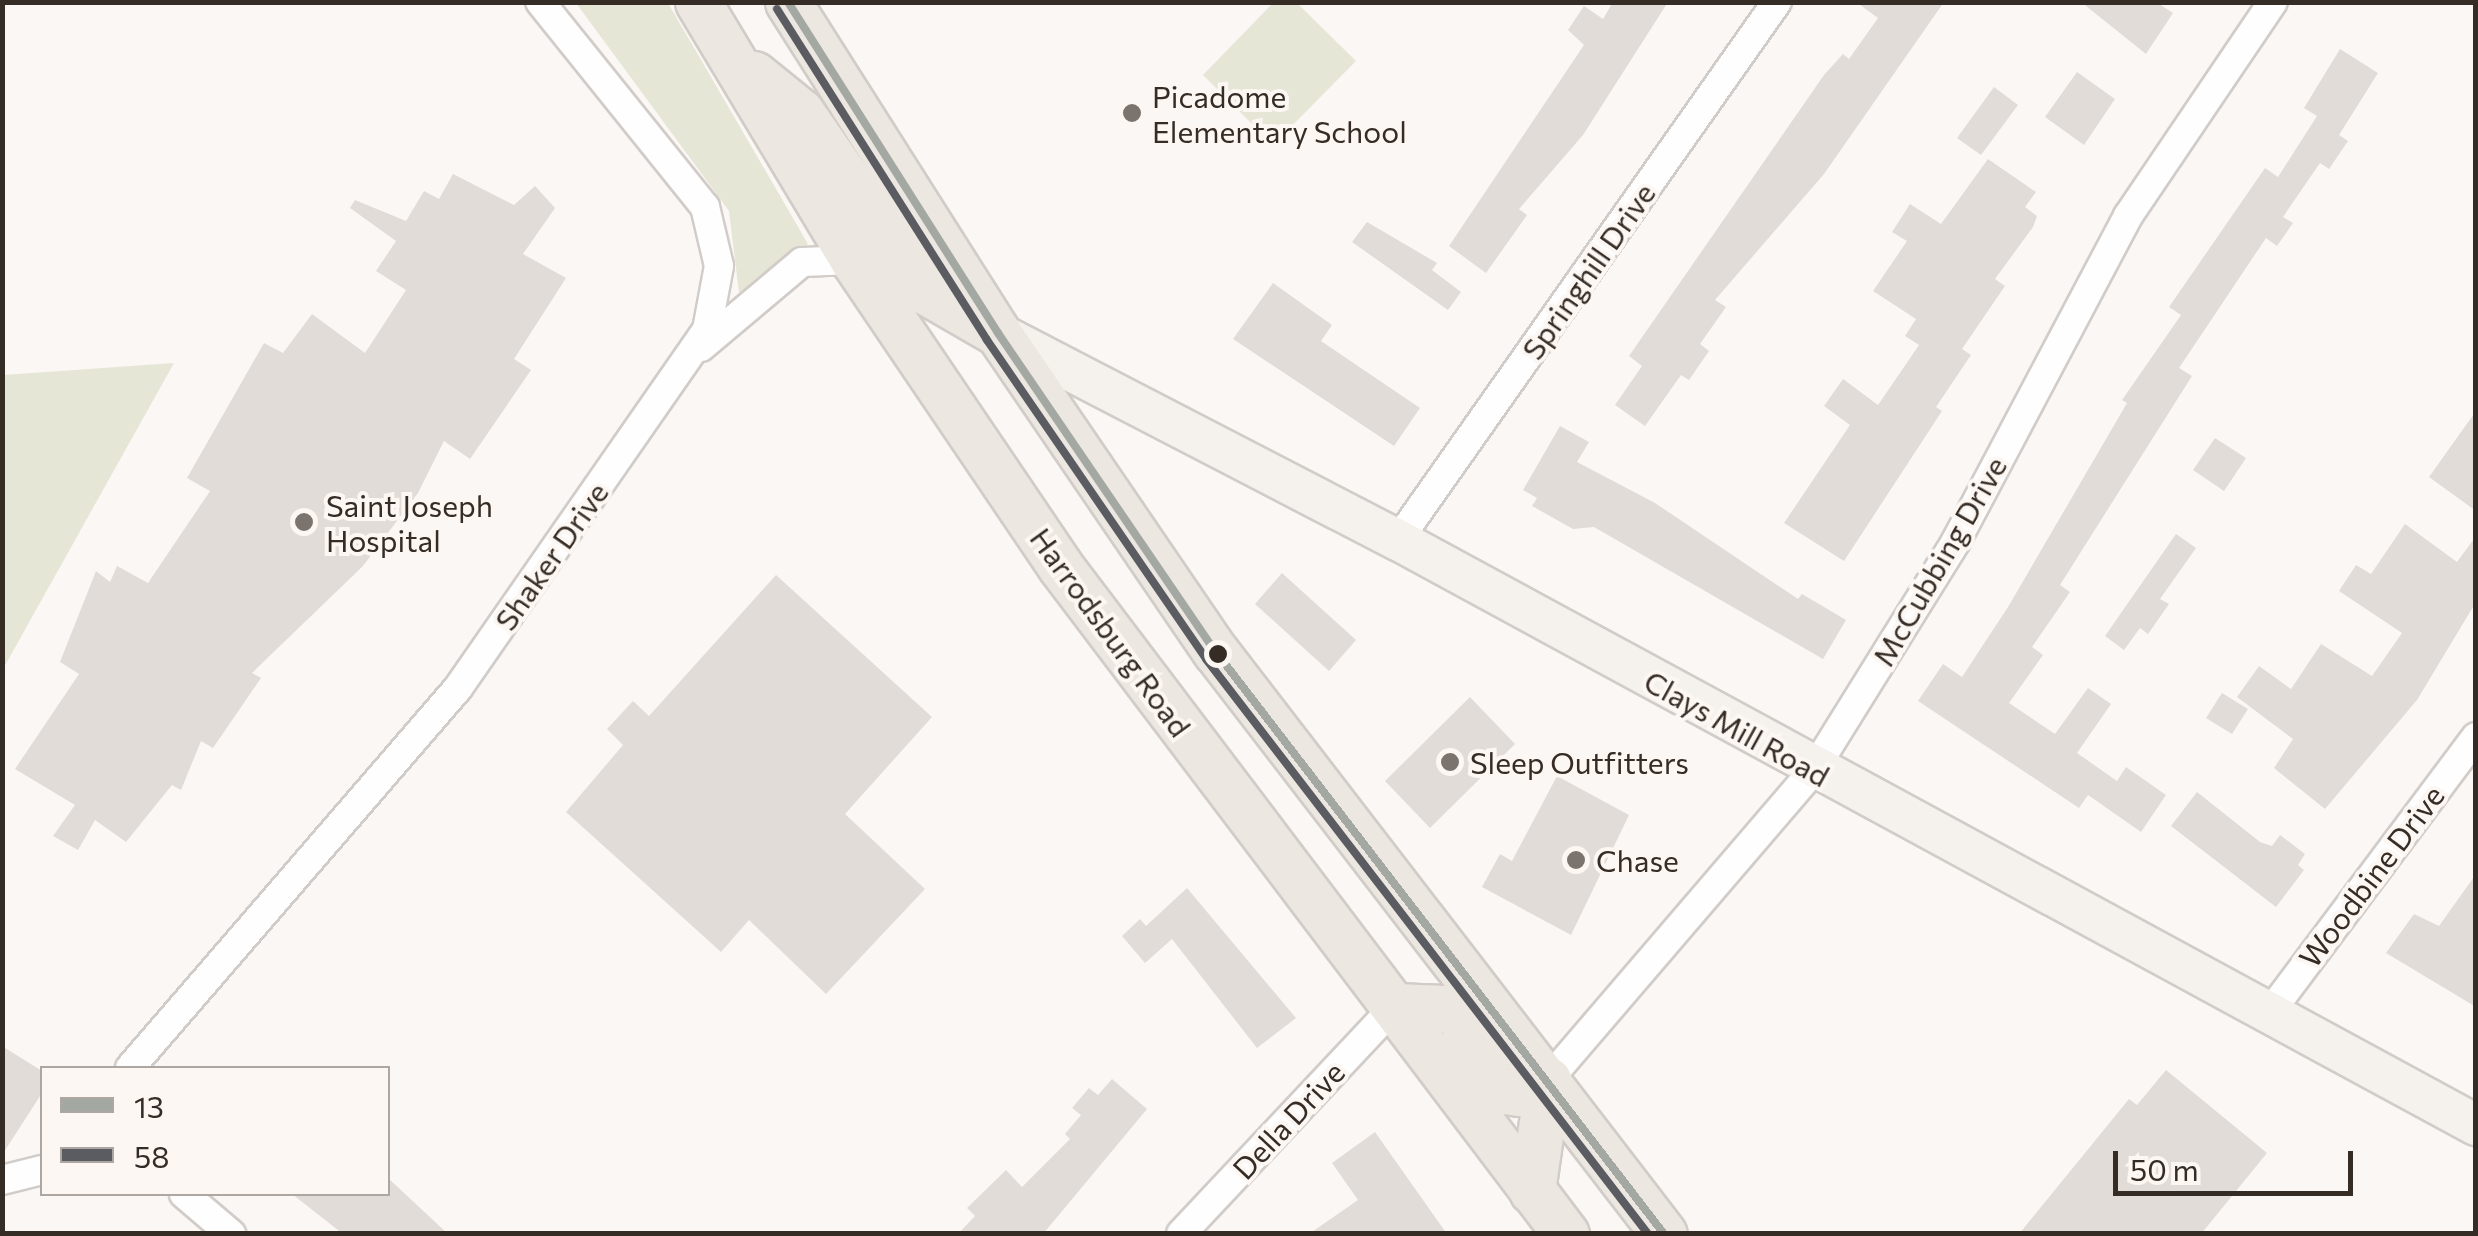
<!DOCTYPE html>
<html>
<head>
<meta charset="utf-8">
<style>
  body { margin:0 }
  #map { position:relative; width:2478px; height:1236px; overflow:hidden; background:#faf7f5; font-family:Commissioner,sans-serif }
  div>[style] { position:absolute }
  .green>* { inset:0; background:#e6e6d7 }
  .building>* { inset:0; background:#e2dcd9 }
  .roads { filter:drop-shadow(2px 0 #d2ccc8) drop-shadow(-2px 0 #d2ccc8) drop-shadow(0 2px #d2ccc8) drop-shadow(0 -2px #d2ccc8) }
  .minor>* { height:28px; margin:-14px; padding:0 14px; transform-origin:14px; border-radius:14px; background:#fefefe }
  .secondary>* { height:40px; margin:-20px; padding:0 20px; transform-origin:20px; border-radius:20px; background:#f5f2ee }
  .primary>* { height:45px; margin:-22.5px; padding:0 22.5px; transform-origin:22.5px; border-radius:22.5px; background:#ece7e0 }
  .bus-1>* { height:8px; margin:-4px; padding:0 4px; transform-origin:4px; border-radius:4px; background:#a3a8a3 }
  .bus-2>* { height:8px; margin:-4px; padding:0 4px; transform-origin:4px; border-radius:4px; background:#5a5c61 }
  .dots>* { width:28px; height:28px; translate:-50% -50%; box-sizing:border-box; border:5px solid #fcf7f3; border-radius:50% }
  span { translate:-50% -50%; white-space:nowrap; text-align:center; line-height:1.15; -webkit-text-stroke:8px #fcf7f3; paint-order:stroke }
  .poi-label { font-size:30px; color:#362c26 }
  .left { translate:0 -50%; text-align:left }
  .street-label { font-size:30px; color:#362c26 }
  .frame { position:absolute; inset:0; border:5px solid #362c26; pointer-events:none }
  .legend { position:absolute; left:40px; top:1066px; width:350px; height:130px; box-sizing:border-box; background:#fcf7f3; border:2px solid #ada6a1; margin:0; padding:12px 18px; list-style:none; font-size:30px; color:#362c26 }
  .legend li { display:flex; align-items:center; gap:20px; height:50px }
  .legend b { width:50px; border:2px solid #ada6a1 }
  .scale { position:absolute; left:2113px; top:1151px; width:240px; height:45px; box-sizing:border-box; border:5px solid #362c26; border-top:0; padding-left:12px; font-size:30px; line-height:35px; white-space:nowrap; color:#362c26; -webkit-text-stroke:8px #fcf7f3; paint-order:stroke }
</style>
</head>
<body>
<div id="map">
  <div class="green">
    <div style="clip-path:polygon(1274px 2px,1297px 3px,1356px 61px,1273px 145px,1203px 75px)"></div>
    <div style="clip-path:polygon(576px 3px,668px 3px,808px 244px,739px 293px,729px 211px)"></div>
    <div style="clip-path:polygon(174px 363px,3px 669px,3px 375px)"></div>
  </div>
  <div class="building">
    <div style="clip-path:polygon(1613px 2px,1668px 2px,1583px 135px,1519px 209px,1527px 215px,1486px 273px,1449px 246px,1584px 45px,1568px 30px,1584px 6px,1603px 19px)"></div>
    <div style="clip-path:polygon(1856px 2px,1944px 2px,1824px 174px,1715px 300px,1726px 307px,1700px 344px,1709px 351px,1689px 380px,1681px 375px,1645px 426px,1615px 405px,1642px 366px,1629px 356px,1824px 75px,1843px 54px,1849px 59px,1878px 18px)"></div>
    <div style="clip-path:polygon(2081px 2px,2156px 2px,2173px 13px,2146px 54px)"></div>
    <div style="clip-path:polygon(2340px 49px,2378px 73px,2339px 135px,2348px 141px,2329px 169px,2320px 163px,2283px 217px,2293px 223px,2277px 246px,2266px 238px,2179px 368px,2192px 376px,2060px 585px,2070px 592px,2032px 647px,2043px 655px,2009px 703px,2055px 734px,2088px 688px,2111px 704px,2077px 753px,2117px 781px,2126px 767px,2166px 795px,2141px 832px,2088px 795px,2079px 808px,1918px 701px,1943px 664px,1962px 677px,2008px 607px,2127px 403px,2122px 400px,2181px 315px,2169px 307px,2265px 168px,2278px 177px,2317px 116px,2304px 108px)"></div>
    <div style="clip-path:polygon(2077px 72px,2115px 99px,2084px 145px,2045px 117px)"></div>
    <div style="clip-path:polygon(1994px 87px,2018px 105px,1981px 155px,1957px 138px)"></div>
    <div style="clip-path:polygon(1988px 159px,2036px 192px,2025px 207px,2037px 216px,2033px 227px,1995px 279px,2005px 286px,1962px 349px,1971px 355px,1936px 407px,1942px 411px,1844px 561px,1784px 523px,1850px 425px,1824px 406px,1843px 379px,1878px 405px,1919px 345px,1905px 336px,1916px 319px,1873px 291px,1907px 241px,1892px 232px,1910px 204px,1941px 224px)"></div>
    <div style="clip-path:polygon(453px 174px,514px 205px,535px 186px,555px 208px,523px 254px,566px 278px,514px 359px,531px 370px,470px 459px,444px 441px,418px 493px,363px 566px,252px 673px,261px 678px,213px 748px,201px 741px,181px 790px,172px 785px,126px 842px,95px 820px,78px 850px,53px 836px,75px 805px,15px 769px,79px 674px,60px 662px,96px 571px,110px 582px,117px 566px,148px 583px,210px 491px,187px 478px,264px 343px,283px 353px,312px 314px,365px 353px,406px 290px,376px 271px,396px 241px,350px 208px,355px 200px,406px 221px,424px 191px,439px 199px)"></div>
    <div style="clip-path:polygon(1367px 222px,1437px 263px,1432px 270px,1461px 292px,1448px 310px,1352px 242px)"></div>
    <div style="clip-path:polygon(1273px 283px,1332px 325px,1321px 341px,1420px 408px,1394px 446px,1233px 339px)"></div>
    <div style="clip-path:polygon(2476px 411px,2476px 511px,2429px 477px)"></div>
    <div style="clip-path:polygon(1560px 426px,1589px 442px,1577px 462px,1655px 503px,1798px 599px,1802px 594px,1846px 620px,1823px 659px,1594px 527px,1573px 529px,1532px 506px,1537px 498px,1523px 490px)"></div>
    <div style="clip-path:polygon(2215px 438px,2246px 458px,2224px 491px,2193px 470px)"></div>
    <div style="clip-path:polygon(2405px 524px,2457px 562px,2476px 536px,2476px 602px,2417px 700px,2325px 809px,2274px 768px,2293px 739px,2237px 697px,2259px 666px,2291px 689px,2321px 644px,2372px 676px,2402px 633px,2339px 591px,2356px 565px,2371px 574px)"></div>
    <div style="clip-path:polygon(2176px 534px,2196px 548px,2160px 599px,2169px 604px,2148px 634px,2140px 628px,2124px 650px,2105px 636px)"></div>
    <div style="clip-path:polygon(1282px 573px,1356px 640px,1329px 671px,1255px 604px)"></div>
    <div style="clip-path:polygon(776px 575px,932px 717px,845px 814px,925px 889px,826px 994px,749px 920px,721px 952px,566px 812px,623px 745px,607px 729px,633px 701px,649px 716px)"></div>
    <div style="clip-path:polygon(2222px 693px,2248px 709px,2232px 734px,2206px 718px)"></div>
    <div style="clip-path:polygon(1470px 697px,1515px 744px,1430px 828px,1385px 781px)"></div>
    <div style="clip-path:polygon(1557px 776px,1629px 815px,1571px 935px,1482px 887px,1500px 854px,1512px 861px)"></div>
    <div style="clip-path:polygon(2197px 792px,2260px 842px,2272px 846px,2280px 835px,2305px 854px,2298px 865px,2304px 870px,2276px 907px,2171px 826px)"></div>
    <div style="clip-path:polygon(2476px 874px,2476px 1007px,2386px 953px,2414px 914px,2439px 926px)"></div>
    <div style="clip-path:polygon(1187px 888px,1296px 1018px,1257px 1048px,1172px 939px,1145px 963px,1122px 936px,1140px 919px,1146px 926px)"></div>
    <div style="clip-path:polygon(2px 1046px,42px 1071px,42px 1093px,2px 1155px)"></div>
    <div style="clip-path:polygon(2166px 1070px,2267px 1153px,2201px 1234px,2019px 1234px,2129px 1099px,2137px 1105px)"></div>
    <div style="clip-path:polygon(1112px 1079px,1147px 1109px,1043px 1234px,958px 1234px,975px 1216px,967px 1208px,1006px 1170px,1022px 1187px,1070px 1139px,1065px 1134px,1081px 1115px,1072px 1108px,1089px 1088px,1098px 1095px)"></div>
    <div style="clip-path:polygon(1375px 1132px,1447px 1234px,1309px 1234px,1358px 1200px,1332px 1163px)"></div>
    <div style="clip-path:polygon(388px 1178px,448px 1234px,343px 1234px,292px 1194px,388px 1194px)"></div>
  </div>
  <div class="roads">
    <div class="minor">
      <div style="left:701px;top:347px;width:132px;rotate:-40.1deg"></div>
      <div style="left:802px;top:262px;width:51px;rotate:-2.2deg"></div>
      <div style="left:1398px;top:540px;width:658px;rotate:-54.84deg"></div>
      <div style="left:2268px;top:1015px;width:347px;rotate:-53.2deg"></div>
      <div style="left:130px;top:1068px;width:502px;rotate:-49.2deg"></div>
      <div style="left:458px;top:688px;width:436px;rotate:-55.2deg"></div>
      <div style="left:707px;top:330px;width:65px;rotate:-79.4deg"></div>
      <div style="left:719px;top:266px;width:61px;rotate:-103.3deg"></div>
      <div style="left:705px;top:207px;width:263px;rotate:-128.8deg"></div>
      <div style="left:1548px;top:1080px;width:407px;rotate:-49.4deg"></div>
      <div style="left:1813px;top:771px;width:271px;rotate:-58.1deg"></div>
      <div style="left:1956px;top:541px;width:368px;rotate:-62.1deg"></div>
      <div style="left:2128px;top:216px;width:258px;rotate:-55.9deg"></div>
      <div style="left:2px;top:1180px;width:41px;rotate:-14deg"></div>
      <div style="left:184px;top:1194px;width:62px;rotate:40.4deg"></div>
      <div style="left:1181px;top:1234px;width:313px;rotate:-46.8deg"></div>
    </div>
    <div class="secondary">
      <div style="left:998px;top:333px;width:450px;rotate:27.4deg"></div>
      <div style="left:1398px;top:540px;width:1227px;rotate:28.49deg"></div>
    </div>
    <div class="primary">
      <div style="left:698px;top:2px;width:301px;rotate:59deg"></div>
      <div style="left:853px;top:260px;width:369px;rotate:55.9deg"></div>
      <div style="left:1060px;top:566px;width:838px;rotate:52.86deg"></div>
      <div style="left:788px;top:2px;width:392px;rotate:57.6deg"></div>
      <div style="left:998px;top:333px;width:386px;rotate:55.7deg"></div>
      <div style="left:1216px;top:652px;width:734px;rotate:52.41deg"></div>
      <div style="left:754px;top:74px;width:60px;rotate:39deg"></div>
      <div style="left:801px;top:112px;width:218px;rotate:55.3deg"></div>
      <div style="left:925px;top:291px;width:82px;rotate:30deg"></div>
      <div style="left:1395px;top:1006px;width:50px;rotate:2.3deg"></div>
      <div style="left:1445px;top:1008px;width:72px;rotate:31.9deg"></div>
      <div style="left:1444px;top:1056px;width:63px;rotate:32.7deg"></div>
      <div style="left:1497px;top:1090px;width:22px;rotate:8deg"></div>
      <div style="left:1519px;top:1093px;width:32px;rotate:-24deg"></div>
      <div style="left:1532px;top:1191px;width:112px;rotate:-81.8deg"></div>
    </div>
  </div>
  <div class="bus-1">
    <div style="left:788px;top:2px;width:392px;rotate:57.6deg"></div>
    <div style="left:998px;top:333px;width:386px;rotate:55.7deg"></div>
    <div style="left:1216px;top:652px;width:734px;rotate:52.41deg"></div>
  </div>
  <div class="bus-2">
    <div style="left:777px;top:9px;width:392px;rotate:57.6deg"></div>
    <div style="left:987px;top:340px;width:387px;rotate:55.5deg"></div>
    <div style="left:1206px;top:659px;width:725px;rotate:52.45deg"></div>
  </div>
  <div class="dots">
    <div style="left:1132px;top:113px;background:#7b736e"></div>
    <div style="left:304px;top:522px;background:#7b736e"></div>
    <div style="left:1218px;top:654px;background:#362c26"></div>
    <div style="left:1450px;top:762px;background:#7b736e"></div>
    <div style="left:1576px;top:860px;background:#7b736e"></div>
  </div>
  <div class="poi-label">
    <span class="left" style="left:1152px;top:113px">Picadome<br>Elementary School</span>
    <span class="left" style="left:326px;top:522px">Saint Joseph<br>Hospital</span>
    <span class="left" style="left:1470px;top:762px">Sleep Outfitters</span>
    <span class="left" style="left:1596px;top:860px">Chase</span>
  </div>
  <div class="street-label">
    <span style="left:1588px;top:271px;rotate:-55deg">Springhill Drive</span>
    <span style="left:551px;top:556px;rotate:-55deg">Shaker Drive</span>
    <span style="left:1939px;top:561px;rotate:-60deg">McCubbing Drive</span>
    <span style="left:1111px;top:632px;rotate:54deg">Harrodsburg Road</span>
    <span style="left:1737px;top:728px;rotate:29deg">Clays Mill Road</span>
    <span style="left:2371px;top:876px;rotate:-53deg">Woodbine Drive</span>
    <span style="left:1288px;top:1120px;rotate:-47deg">Della Drive</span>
  </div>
  <div class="frame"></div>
  <ul class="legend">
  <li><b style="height:12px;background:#a3a8a3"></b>13</li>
  <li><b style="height:12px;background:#5a5c61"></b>58</li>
  </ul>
  <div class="scale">50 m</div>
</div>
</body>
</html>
